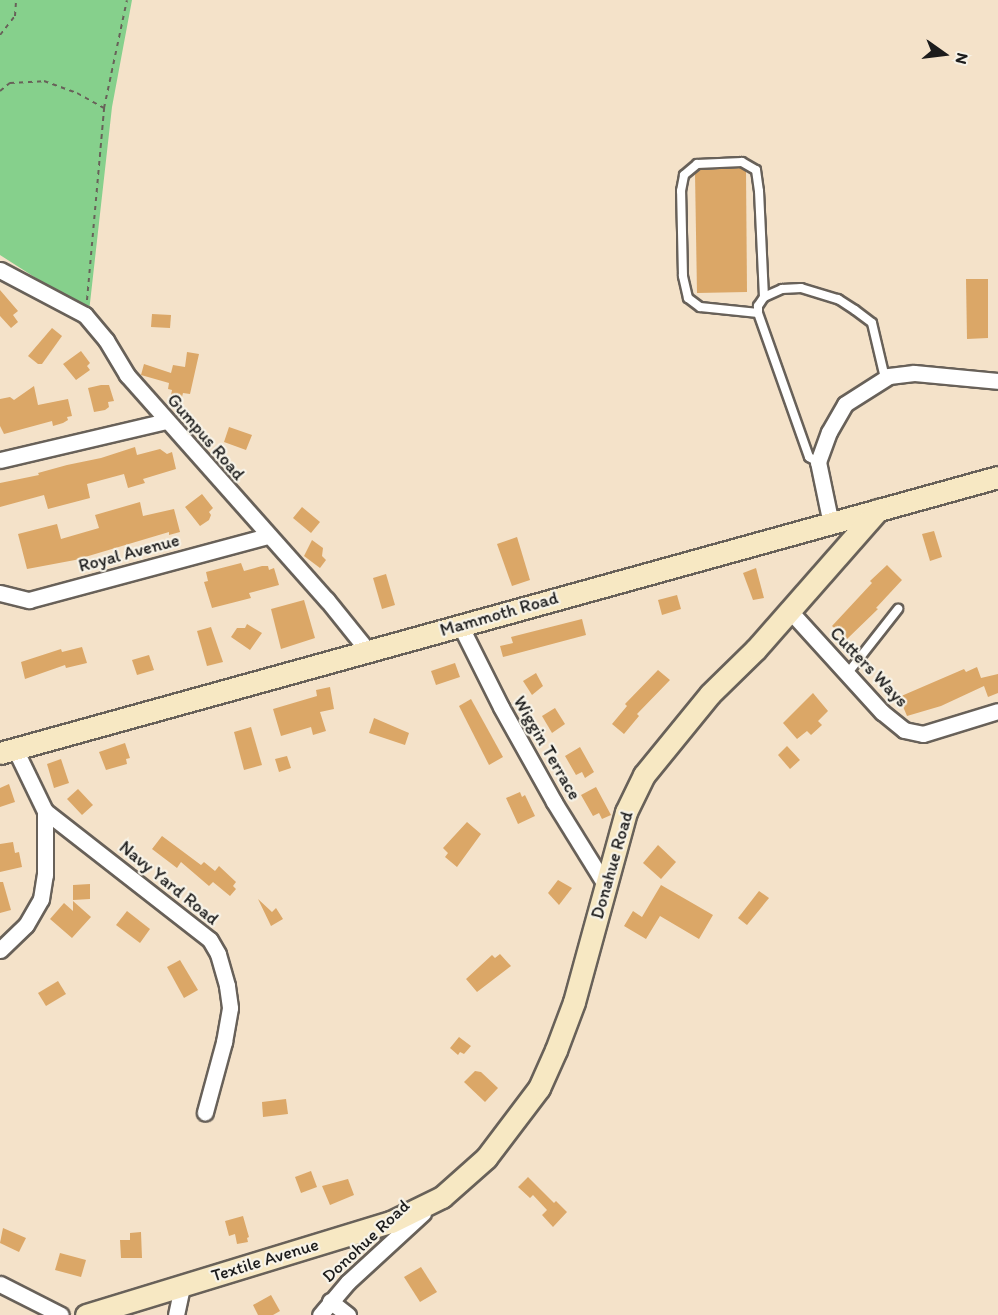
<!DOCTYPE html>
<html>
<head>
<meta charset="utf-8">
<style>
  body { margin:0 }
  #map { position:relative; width:998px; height:1315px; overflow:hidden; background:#f4e2c9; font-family:Itim,sans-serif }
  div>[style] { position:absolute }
  .green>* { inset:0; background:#86d08c }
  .building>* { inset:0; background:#dba767 }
  .path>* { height:2px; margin-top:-1px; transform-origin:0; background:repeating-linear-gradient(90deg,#686159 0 4.5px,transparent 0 9px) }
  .roads { filter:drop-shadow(2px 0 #686159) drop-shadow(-2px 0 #686159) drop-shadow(0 2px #686159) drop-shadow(0 -2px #686159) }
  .lane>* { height:8px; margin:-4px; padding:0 4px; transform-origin:4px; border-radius:4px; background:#fff }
  .street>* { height:15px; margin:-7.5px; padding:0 7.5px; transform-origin:7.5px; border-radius:7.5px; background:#fff }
  .secondary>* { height:21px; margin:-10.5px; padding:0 10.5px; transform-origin:10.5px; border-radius:10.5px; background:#f7e8c3 }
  span { translate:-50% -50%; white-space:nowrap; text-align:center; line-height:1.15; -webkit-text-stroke:4.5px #f7f3e8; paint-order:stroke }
  .street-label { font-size:18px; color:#1c1c1c }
  .north { position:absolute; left:914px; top:24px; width:60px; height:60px; -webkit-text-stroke:4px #f7f3e8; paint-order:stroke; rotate:104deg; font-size:16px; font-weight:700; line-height:24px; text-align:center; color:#1c1c1c }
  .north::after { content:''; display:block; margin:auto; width:21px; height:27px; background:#1c1c1c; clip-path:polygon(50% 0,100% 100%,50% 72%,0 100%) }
</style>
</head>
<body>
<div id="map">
  <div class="green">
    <div style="clip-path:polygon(0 0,132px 0,112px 107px,89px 312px,0 255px)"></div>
  </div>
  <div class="building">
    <div style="clip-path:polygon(741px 168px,746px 171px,747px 292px,697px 293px,695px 173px,699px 170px)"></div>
    <div style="clip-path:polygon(966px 279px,988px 279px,988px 338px,967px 339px)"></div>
    <div style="clip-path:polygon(0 290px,18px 311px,13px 315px,18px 322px,11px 328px,0 316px)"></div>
    <div style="clip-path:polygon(152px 314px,171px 315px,170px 328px,151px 327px)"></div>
    <div style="clip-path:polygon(52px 328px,62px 336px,42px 364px,38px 364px,28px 356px)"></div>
    <div style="clip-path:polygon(81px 351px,90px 363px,87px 366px,90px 370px,76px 380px,63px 364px)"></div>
    <div style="clip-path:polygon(187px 352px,199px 354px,190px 394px,183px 393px,182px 397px,171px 395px,172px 390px,168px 389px,169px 383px,141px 375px,144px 364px,171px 373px,173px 365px,185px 367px)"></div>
    <div style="clip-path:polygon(101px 385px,109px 385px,114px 401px,108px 402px,109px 407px,105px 410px,94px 412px,88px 388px)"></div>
    <div style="clip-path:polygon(34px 386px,38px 405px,68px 399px,72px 416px,67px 417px,68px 420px,63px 423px,53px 426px,52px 421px,4px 434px,0 426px,0 399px,10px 397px,14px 400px)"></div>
    <div style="clip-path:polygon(229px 427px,252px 435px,246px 450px,224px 442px)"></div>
    <div style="clip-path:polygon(135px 447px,137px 455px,160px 449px,167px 454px,172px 452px,176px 469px,143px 479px,145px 483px,128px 488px,124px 474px,87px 484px,90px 498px,48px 509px,44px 495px,0 507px,0 483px,39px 475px,38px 473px,67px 465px,101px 458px)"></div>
    <div style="clip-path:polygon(202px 494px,213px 508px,209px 512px,211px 515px,209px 520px,200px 526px,185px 507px)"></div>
    <div style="clip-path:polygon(140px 502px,143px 516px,174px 509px,180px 532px,169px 535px,169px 532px,75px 560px,27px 569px,18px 534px,57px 524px,61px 539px,99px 528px,95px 515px)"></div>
    <div style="clip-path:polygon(302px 507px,320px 522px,311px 533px,293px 518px)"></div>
    <div style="clip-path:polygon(934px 531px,942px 557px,930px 561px,922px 534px)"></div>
    <div style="clip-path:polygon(517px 537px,530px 580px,512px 586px,497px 544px)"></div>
    <div style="clip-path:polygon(312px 540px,323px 548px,322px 556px,326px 560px,320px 568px,304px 556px)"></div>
    <div style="clip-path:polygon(241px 563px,244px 571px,262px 566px,268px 566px,269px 570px,274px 568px,279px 585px,249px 593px,251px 598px,212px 608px,204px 582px,208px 581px,206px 572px)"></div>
    <div style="clip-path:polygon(887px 565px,902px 580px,876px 608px,878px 609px,847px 639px,832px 626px,872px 583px,870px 581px)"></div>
    <div style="clip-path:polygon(756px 568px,764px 598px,753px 600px,743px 573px)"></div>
    <div style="clip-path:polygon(386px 574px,395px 605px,382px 609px,373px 578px)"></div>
    <div style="clip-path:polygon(677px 595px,681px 609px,662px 615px,658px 600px)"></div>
    <div style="clip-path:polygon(304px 600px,315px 638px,281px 649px,271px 609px)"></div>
    <div style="clip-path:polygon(582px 619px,586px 635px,503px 657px,500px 646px,513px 643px,511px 637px)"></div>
    <div style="clip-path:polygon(247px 624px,262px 633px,250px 650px,231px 637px,237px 628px,245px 628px)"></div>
    <div style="clip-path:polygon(211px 627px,223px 662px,207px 666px,197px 631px)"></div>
    <div style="clip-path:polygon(82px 647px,87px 663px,66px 668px,65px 665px,25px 679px,21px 662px,61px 649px,62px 652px)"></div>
    <div style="clip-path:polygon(149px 655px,154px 670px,137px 675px,132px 660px)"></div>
    <div style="clip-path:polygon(455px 663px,460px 677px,436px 685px,431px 671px)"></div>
    <div style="clip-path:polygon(977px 667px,981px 678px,998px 674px,998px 693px,988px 697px,984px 686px,941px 706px,907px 716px,899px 697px,964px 669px,966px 672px)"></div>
    <div style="clip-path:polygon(658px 670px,670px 680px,637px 714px,639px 716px,624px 734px,612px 724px,627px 706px,625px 704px)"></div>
    <div style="clip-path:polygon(536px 673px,543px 686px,532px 695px,523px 681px)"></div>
    <div style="clip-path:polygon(330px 687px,334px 709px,320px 712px,326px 731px,313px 735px,311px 727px,281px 736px,273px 709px,317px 696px,316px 690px)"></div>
    <div style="clip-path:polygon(813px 693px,828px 711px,818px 721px,822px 725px,811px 735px,807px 731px,797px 739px,783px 723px)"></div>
    <div style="clip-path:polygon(471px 699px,503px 757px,489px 765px,459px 706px)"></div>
    <div style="clip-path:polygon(555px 708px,565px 724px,552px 733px,542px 716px)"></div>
    <div style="clip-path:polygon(374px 718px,409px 733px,405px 745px,369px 733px)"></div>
    <div style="clip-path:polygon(251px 727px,262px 765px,244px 770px,234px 732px)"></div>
    <div style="clip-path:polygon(125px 743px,130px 758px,126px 759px,127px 764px,106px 770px,99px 752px)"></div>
    <div style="clip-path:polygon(787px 746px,800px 760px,790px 769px,778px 755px)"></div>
    <div style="clip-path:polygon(580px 747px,594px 772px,585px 778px,582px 772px,576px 775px,565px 756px)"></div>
    <div style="clip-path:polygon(287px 756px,291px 768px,279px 772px,275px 759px)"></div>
    <div style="clip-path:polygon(61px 759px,69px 783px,54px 788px,47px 764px)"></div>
    <div style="clip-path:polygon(9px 784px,15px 802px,0 807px,0 788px)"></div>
    <div style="clip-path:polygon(596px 787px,611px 815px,602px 819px,599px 813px,593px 816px,581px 795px)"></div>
    <div style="clip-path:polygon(78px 789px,93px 805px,82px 815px,67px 799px)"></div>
    <div style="clip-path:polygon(520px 792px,522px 797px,525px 795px,535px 816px,518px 824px,506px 798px)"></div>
    <div style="clip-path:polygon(467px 822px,481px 834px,457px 867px,445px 857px,448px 853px,443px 848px)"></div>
    <div style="clip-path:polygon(162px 836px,201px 865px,204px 862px,215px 871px,219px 866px,236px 882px,233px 886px,236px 889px,230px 896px,213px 882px,209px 886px,181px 862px,177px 868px,152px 849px)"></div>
    <div style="clip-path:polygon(13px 842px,15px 853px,19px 852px,22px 867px,0 872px,0 844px)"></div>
    <div style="clip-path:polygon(658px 845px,676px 862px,661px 879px,643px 863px)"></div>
    <div style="clip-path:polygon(558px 880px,572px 888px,559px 905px,548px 893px)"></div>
    <div style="clip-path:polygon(0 882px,3px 882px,11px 910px,0 913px)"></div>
    <div style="clip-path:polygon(90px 884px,90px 899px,73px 900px,73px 885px)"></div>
    <div style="clip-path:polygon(661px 885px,713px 915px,699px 939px,660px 916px,646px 939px,624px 926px,633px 911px,642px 917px)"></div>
    <div style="clip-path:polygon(759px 891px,769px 898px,747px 925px,738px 918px)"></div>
    <div style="clip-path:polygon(258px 899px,272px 912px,276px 908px,283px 919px,271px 926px)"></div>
    <div style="clip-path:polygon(73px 901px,91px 917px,72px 938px,50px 919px,64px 903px,73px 911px)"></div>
    <div style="clip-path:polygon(127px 911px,150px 929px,140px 943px,116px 925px)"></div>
    <div style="clip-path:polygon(500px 954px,511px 966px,477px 992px,466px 979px,492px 955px,495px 958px)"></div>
    <div style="clip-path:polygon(180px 960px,198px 990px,184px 998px,167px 967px)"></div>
    <div style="clip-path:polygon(58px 981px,66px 994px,46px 1006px,38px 993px)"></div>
    <div style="clip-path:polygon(459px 1037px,471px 1046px,464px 1054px,460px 1052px,458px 1055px,450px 1048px)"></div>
    <div style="clip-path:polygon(475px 1071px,481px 1072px,498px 1088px,485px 1102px,464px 1082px)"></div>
    <div style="clip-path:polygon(286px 1099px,288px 1114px,263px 1117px,262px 1102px)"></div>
    <div style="clip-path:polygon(311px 1171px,317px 1187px,301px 1193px,295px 1177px)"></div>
    <div style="clip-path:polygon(528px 1177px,554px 1203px,556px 1201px,567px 1212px,553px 1227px,542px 1215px,547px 1210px,533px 1195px,530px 1198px,518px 1187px)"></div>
    <div style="clip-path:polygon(348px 1179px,354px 1195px,330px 1205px,322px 1186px)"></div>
    <div style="clip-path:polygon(243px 1216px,249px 1237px,247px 1238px,248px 1242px,237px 1244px,235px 1234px,229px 1236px,225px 1221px)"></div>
    <div style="clip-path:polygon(3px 1228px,26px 1238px,19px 1252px,0 1243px)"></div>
    <div style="clip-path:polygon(141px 1232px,142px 1258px,121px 1258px,120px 1240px,130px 1240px,130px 1233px)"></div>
    <div style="clip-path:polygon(60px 1253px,86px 1260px,81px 1277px,55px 1270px)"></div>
    <div style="clip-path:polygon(421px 1267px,437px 1292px,420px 1302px,404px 1277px)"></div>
    <div style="clip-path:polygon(271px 1295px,280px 1311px,273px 1315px,258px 1315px,253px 1305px)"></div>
  </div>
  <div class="path">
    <div style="left:0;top:35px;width:24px;rotate:-52deg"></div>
    <div style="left:15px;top:16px;width:16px;rotate:-86deg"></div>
    <div style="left:0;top:91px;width:13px;rotate:-39deg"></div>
    <div style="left:10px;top:83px;width:34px;rotate:-3deg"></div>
    <div style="left:44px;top:81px;width:35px;rotate:20deg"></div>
    <div style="left:77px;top:93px;width:31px;rotate:29deg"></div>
    <div style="left:87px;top:300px;width:193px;rotate:-84.9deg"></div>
    <div style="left:104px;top:108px;width:110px;rotate:-78deg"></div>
  </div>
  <div class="roads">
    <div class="lane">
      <div style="left:758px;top:313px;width:58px;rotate:-174.1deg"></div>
      <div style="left:700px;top:307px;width:15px;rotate:-143deg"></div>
      <div style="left:688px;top:298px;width:23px;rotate:-103deg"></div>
      <div style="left:683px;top:276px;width:85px;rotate:-91.3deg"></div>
      <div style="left:681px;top:191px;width:16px;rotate:-79deg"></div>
      <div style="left:684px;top:175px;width:17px;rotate:-40deg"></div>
      <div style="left:697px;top:164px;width:45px;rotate:-2.5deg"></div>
      <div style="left:742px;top:162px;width:16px;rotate:30deg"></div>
      <div style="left:756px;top:170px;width:21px;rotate:82deg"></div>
      <div style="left:759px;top:191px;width:106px;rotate:87.3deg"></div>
      <div style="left:818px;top:462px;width:10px;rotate:-151deg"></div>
      <div style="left:809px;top:457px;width:153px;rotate:-109.5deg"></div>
      <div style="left:758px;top:313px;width:7px;rotate:-90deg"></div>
      <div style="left:758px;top:306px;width:11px;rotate:-56deg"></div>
      <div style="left:764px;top:297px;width:20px;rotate:-24deg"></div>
      <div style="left:782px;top:289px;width:19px;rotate:-3deg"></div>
      <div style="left:801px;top:288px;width:39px;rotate:17deg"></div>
      <div style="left:838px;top:299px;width:20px;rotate:33deg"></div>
      <div style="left:855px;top:310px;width:21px;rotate:37deg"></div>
      <div style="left:872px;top:323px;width:57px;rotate:76.7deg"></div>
      <div style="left:847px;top:674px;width:83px;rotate:-51.9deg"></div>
    </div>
    <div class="street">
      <div style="left:0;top:270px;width:96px;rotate:27.9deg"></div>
      <div style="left:85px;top:315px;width:33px;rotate:50deg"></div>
      <div style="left:106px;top:340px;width:41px;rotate:59deg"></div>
      <div style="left:127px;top:375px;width:301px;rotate:48.4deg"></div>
      <div style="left:327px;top:600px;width:65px;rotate:51.2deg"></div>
      <div style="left:0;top:460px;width:171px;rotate:-13.2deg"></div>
      <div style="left:831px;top:524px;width:63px;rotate:-101.8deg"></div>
      <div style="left:818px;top:462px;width:32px;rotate:-70deg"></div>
      <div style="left:829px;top:432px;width:32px;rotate:-60deg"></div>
      <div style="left:845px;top:404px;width:52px;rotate:-32.5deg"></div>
      <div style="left:889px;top:376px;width:25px;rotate:-7deg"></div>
      <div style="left:914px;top:373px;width:84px;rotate:5.4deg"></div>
      <div style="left:0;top:593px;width:30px;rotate:14deg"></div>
      <div style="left:29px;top:600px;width:247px;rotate:-15deg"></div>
      <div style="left:790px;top:611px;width:137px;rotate:47.7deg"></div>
      <div style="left:882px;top:712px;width:28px;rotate:39deg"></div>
      <div style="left:904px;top:730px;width:19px;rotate:12deg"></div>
      <div style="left:923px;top:734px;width:78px;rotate:-17deg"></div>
      <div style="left:461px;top:627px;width:89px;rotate:63.4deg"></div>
      <div style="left:501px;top:707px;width:109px;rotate:60.8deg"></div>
      <div style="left:554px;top:802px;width:99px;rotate:58.2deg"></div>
      <div style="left:15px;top:749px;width:69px;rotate:64.2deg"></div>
      <div style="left:45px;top:811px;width:209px;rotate:38deg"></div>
      <div style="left:210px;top:940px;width:16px;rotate:60deg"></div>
      <div style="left:218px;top:954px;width:33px;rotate:74deg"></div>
      <div style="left:227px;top:986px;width:22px;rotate:82deg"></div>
      <div style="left:230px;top:1008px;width:35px;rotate:100deg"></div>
      <div style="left:224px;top:1042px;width:73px;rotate:105.2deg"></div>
      <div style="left:0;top:950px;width:36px;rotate:-44deg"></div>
      <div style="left:26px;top:925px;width:30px;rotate:-60deg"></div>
      <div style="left:41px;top:899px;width:24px;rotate:-81deg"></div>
      <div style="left:45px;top:875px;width:64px;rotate:-90deg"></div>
      <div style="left:0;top:1284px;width:68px;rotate:26.9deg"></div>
      <div style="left:330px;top:1301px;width:23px;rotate:38deg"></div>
      <div style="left:176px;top:1315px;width:30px;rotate:-78deg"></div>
      <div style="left:320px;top:1315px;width:43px;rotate:-49.7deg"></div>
      <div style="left:348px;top:1282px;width:102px;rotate:-42.6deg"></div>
    </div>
    <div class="secondary">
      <div style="left:0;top:753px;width:1035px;rotate:-15.46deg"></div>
      <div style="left:86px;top:1315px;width:319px;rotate:-17deg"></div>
      <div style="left:391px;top:1222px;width:57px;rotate:-26.1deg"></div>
      <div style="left:442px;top:1197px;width:59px;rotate:-41.6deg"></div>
      <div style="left:486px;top:1158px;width:88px;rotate:-52.9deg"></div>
      <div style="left:539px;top:1088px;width:42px;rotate:-65.9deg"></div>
      <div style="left:556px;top:1050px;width:51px;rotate:-69.4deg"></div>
      <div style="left:574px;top:1002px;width:197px;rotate:-74.7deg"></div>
      <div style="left:626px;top:812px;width:41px;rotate:-64.1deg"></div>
      <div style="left:644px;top:775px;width:104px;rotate:-50.8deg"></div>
      <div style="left:710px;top:694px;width:64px;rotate:-44.4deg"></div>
      <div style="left:756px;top:649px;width:185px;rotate:-48.7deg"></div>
    </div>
  </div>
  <div class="street-label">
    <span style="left:206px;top:437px;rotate:49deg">Gumpus Road</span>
    <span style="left:129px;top:553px;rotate:-15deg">Royal Avenue</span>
    <span style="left:499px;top:614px;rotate:-16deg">Mammoth Road</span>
    <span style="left:869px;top:667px;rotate:46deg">Cutters Ways</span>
    <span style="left:547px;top:748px;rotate:60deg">Wiggin Terrace</span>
    <span style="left:612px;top:865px;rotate:-74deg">Donahue Road</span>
    <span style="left:169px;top:883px;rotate:39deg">Navy Yard Road</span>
    <span style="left:366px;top:1241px;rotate:-43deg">Donohue Road</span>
    <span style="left:265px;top:1260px;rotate:-17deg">Textile Avenue</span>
  </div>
  <div class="north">N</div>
</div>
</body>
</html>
